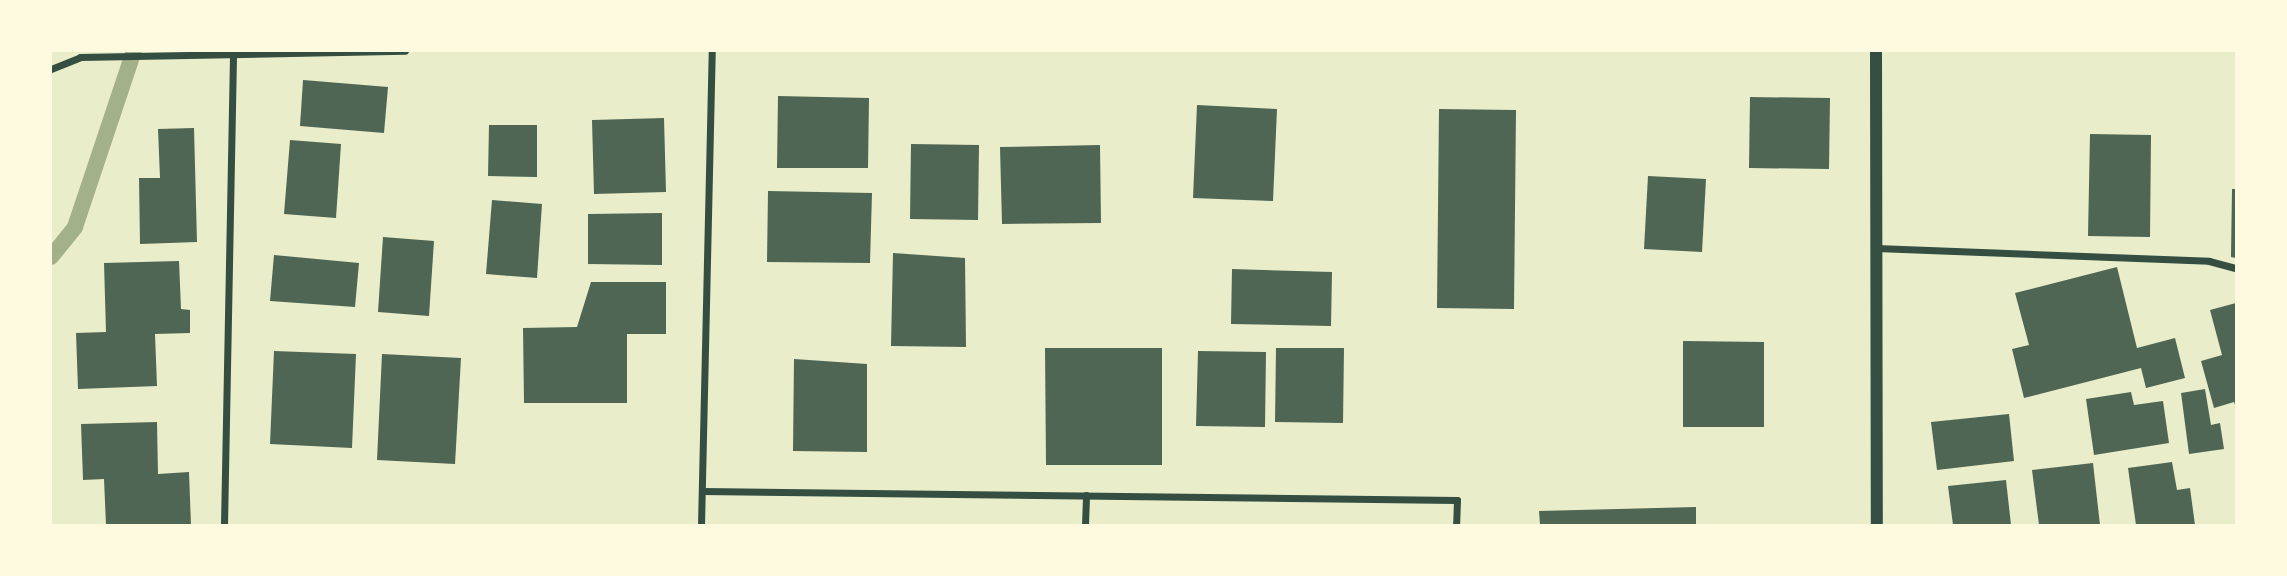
<!DOCTYPE html>
<html>
<head>
<meta charset="utf-8">
<style>
  body { margin:0 }
  #map { position:relative; width:2287px; height:576px; overflow:hidden; background:#e9edc9; font-family:Poppins,sans-serif }
  div>[style] { position:absolute }
  .stream>* { height:16px; margin:-8px; padding:0 8px; transform-origin:8px; border-radius:8px; background:#a3b18a }
  .building>* { inset:0; background:#4f6655 }
  .minor>* { height:7px; margin:-3.5px; padding:0 3.5px; transform-origin:3.5px; border-radius:3.5px; background:#344e41 }
  .tertiary>* { height:12px; margin:-6px; padding:0 6px; transform-origin:6px; border-radius:6px; background:#344e41 }
  span { translate:-50% -50%; white-space:nowrap; text-align:center; line-height:1.15; -webkit-text-stroke:7px #fefae0; paint-order:stroke }
  .frame { position:absolute; inset:0; border:52px solid #fefae0; pointer-events:none }
</style>
</head>
<body>
<div id="map">
  <div class="stream">
    <div style="left:51px;top:257px;width:38px;rotate:-51deg"></div>
    <div style="left:75px;top:227px;width:186px;rotate:-71.5deg"></div>
  </div>
  <div class="building">
    <div style="clip-path:polygon(303px 80px,388px 87px,384px 133px,300px 126px)"></div>
    <div style="clip-path:polygon(778px 96px,869px 98px,868px 168px,777px 168px)"></div>
    <div style="clip-path:polygon(1750px 97px,1830px 98px,1829px 169px,1749px 168px)"></div>
    <div style="clip-path:polygon(1197px 105px,1277px 109px,1273px 201px,1193px 198px)"></div>
    <div style="clip-path:polygon(1439px 109px,1516px 110px,1514px 309px,1437px 308px)"></div>
    <div style="clip-path:polygon(664px 118px,666px 192px,594px 194px,592px 120px)"></div>
    <div style="clip-path:polygon(489px 125px,537px 125px,537px 177px,488px 176px)"></div>
    <div style="clip-path:polygon(194px 128px,197px 242px,140px 244px,139px 178px,160px 178px,158px 129px)"></div>
    <div style="clip-path:polygon(2090px 134px,2151px 135px,2150px 237px,2088px 236px)"></div>
    <div style="clip-path:polygon(290px 140px,341px 144px,336px 218px,284px 214px)"></div>
    <div style="clip-path:polygon(911px 144px,979px 145px,978px 220px,910px 219px)"></div>
    <div style="clip-path:polygon(1100px 145px,1101px 223px,1002px 224px,1000px 147px)"></div>
    <div style="clip-path:polygon(1648px 176px,1706px 179px,1702px 252px,1644px 249px)"></div>
    <div style="clip-path:polygon(2232px 189px,2236px 189px,2236px 258px,2231px 257px)"></div>
    <div style="clip-path:polygon(768px 191px,872px 193px,870px 263px,767px 262px)"></div>
    <div style="clip-path:polygon(492px 200px,542px 204px,537px 278px,486px 274px)"></div>
    <div style="clip-path:polygon(662px 213px,662px 265px,588px 264px,588px 214px)"></div>
    <div style="clip-path:polygon(383px 237px,434px 241px,429px 316px,378px 312px)"></div>
    <div style="clip-path:polygon(893px 253px,965px 258px,966px 347px,891px 346px)"></div>
    <div style="clip-path:polygon(274px 255px,359px 263px,355px 307px,270px 301px)"></div>
    <div style="clip-path:polygon(179px 261px,181px 309px,190px 310px,190px 333px,155px 334px,157px 386px,78px 389px,76px 333px,106px 332px,104px 263px)"></div>
    <div style="clip-path:polygon(2117px 267px,2137px 348px,2175px 338px,2185px 378px,2146px 388px,2141px 368px,2024px 398px,2012px 349px,2029px 345px,2015px 293px)"></div>
    <div style="clip-path:polygon(1232px 269px,1332px 272px,1331px 326px,1231px 324px)"></div>
    <div style="clip-path:polygon(591px 282px,666px 282px,666px 334px,627px 334px,627px 403px,524px 403px,523px 328px,577px 327px)"></div>
    <div style="clip-path:polygon(2236px 303px,2236px 408px,2234px 402px,2214px 408px,2201px 361px,2222px 355px,2210px 310px)"></div>
    <div style="clip-path:polygon(1683px 341px,1764px 342px,1764px 427px,1683px 427px)"></div>
    <div style="clip-path:polygon(1045px 348px,1162px 348px,1162px 465px,1046px 465px)"></div>
    <div style="clip-path:polygon(1276px 348px,1344px 348px,1343px 423px,1275px 422px)"></div>
    <div style="clip-path:polygon(274px 351px,356px 354px,352px 448px,270px 444px)"></div>
    <div style="clip-path:polygon(1198px 351px,1266px 352px,1265px 427px,1196px 426px)"></div>
    <div style="clip-path:polygon(382px 354px,461px 358px,455px 464px,377px 460px)"></div>
    <div style="clip-path:polygon(794px 359px,867px 364px,867px 452px,793px 451px)"></div>
    <div style="clip-path:polygon(2205px 389px,2211px 425px,2220px 423px,2224px 449px,2189px 454px,2181px 393px)"></div>
    <div style="clip-path:polygon(2131px 392px,2134px 405px,2163px 401px,2169px 443px,2094px 455px,2086px 399px)"></div>
    <div style="clip-path:polygon(2009px 414px,2014px 461px,1937px 470px,1931px 422px)"></div>
    <div style="clip-path:polygon(157px 422px,158px 474px,189px 472px,191px 525px,106px 525px,104px 479px,83px 480px,81px 424px)"></div>
    <div style="clip-path:polygon(2172px 462px,2177px 490px,2190px 488px,2195px 525px,2136px 525px,2128px 468px)"></div>
    <div style="clip-path:polygon(2093px 463px,2100px 525px,2039px 525px,2032px 470px)"></div>
    <div style="clip-path:polygon(2006px 480px,2011px 525px,1953px 525px,1948px 486px)"></div>
    <div style="clip-path:polygon(1696px 507px,1696px 525px,1540px 525px,1539px 511px)"></div>
  </div>
  <div class="minor">
    <div style="left:51px;top:69px;width:31px;rotate:-22deg"></div>
    <div style="left:80px;top:57px;width:325px;rotate:-1.1deg"></div>
    <div style="left:1876px;top:248px;width:333px;rotate:2.2deg"></div>
    <div style="left:2209px;top:261px;width:28px;rotate:15deg"></div>
    <div style="left:702px;top:491px;width:755px;rotate:0.68deg"></div>
    <div style="left:1457px;top:500px;width:25px;rotate:92deg"></div>
    <div style="left:224px;top:525px;width:470px;rotate:-88.9deg"></div>
    <div style="left:701px;top:525px;width:474px;rotate:-88.7deg"></div>
    <div style="left:1085px;top:525px;width:30px;rotate:-88deg"></div>
  </div>
  <div class="tertiary">
    <div style="left:1876px;top:51px;width:474px;rotate:89.9deg"></div>
  </div>
  <div class="frame"></div>
</div>
</body>
</html>
